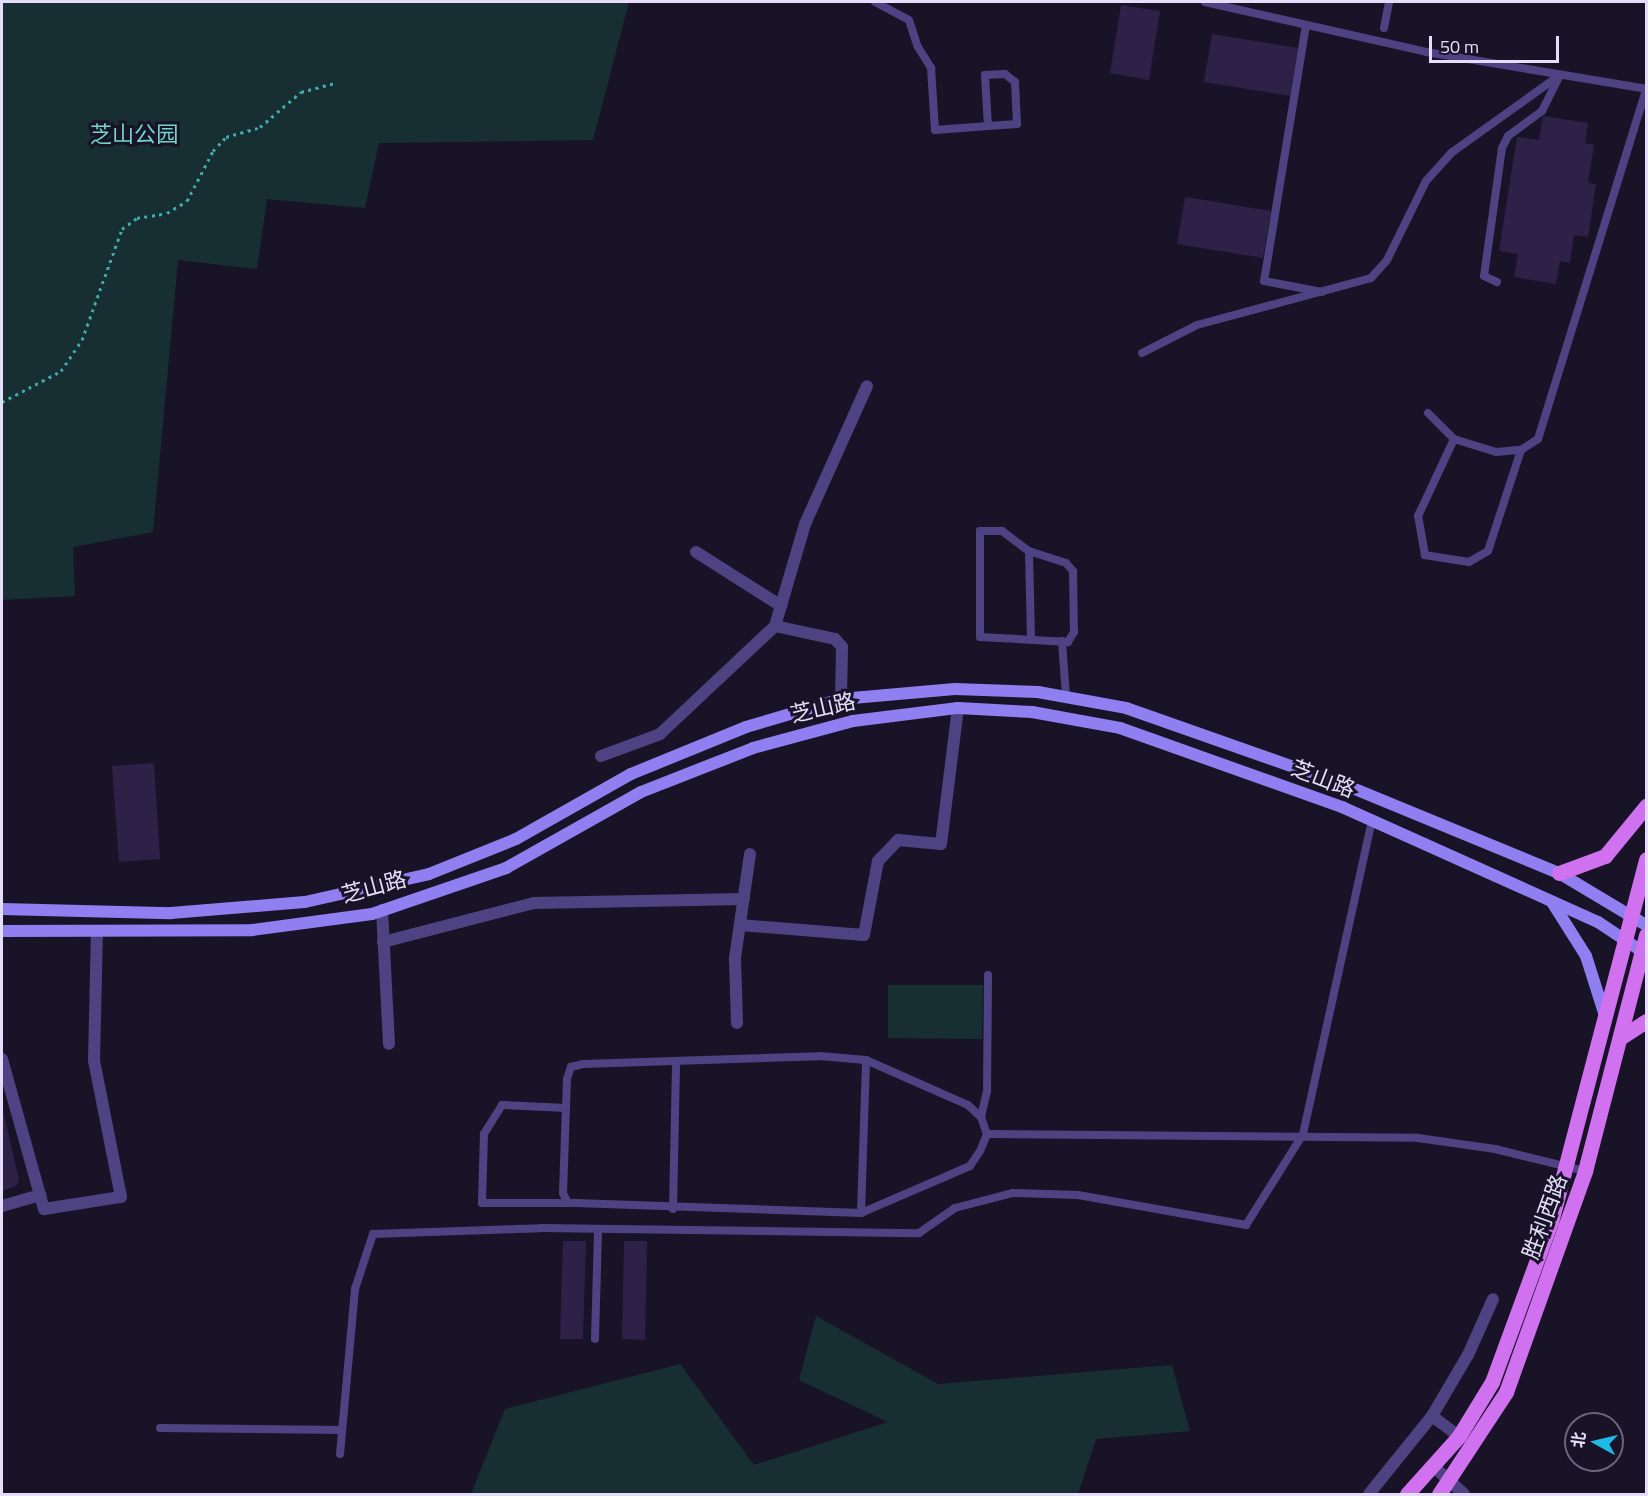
<!DOCTYPE html>
<html>
<head>
<meta charset="utf-8">
<style>
  body { margin:0 }
  #map { position:relative; width:1648px; height:1496px; overflow:hidden; background:#191328; font-family:"Titillium Web","Noto Sans SC",sans-serif }
  div>[style] { position:absolute }
  .green>* { inset:0; background:#172f32 }
  .building>* { inset:0; background:#2e2147 }
  .path>* { height:3px; margin-top:-1.5px; transform-origin:0; background:repeating-linear-gradient(90deg,#3ea9b0 0 3px,transparent 0 7.5px) }
  .lane>* { height:8px; margin:-4px; padding:0 4px; transform-origin:4px; border-radius:4px; background:#4d4382 }
  .street>* { height:12px; margin:-6px; padding:0 6px; transform-origin:6px; border-radius:6px; background:#4d4382 }
  .secondary>* { height:12px; margin:-6px; padding:0 6px; transform-origin:6px; border-radius:6px; background:#907ff1 }
  .primary>* { height:15px; margin:-7.5px; padding:0 7.5px; transform-origin:7.5px; border-radius:7.5px; background:#d071f0 }
  span { translate:-50% -50%; white-space:nowrap; text-align:center; line-height:1.15; -webkit-text-stroke:6px #191328; paint-order:stroke }
  .park-label { font-size:22px; color:#71d5c8 }
  .street-label { font-size:22px; color:#e5defb }
  .frame { position:absolute; inset:0; border:3px solid #e5defb; pointer-events:none }
  .north { position:absolute; left:1564px; top:1412px; width:60px; height:60px; box-sizing:border-box; background:#191328; border:2px solid #6b647c; border-radius:50%; rotate:278deg; font-size:16px; font-weight:700; line-height:24px; text-align:center; color:#e5defb }
  .north::after { content:''; display:block; margin:auto; width:21px; height:27px; background:#1fbbe7; clip-path:polygon(50% 0,100% 100%,50% 72%,0 100%) }
  .scale { position:absolute; left:1429px; top:36px; width:130px; height:27px; box-sizing:border-box; border:3px solid #e5defb; border-top:0; padding-left:8px; font-size:18px; line-height:21px; white-space:nowrap; color:#e5defb; -webkit-text-stroke:4px #191328; paint-order:stroke }
</style>
</head>
<body>
<div id="map">
  <div class="green">
    <div style="clip-path:polygon(2px 2px,629px 2px,593px 140px,379px 143px,365px 208px,267px 199px,257px 269px,178px 260px,153px 532px,73px 547px,75px 596px,2px 600px)"></div>
    <div style="clip-path:polygon(888px 985px,983px 985px,982px 1039px,888px 1038px)"></div>
    <div style="clip-path:polygon(816px 1316px,938px 1384px,1172px 1365px,1190px 1431px,1096px 1439px,1078px 1494px,471px 1494px,505px 1409px,680px 1364px,754px 1465px,888px 1422px,799px 1380px)"></div>
  </div>
  <div class="building">
    <div style="clip-path:polygon(1121px 5px,1160px 11px,1149px 80px,1110px 73px)"></div>
    <div style="clip-path:polygon(1212px 34px,1298px 48px,1290px 96px,1204px 82px)"></div>
    <div style="clip-path:polygon(1543px 116px,1588px 123px,1585px 143px,1594px 145px,1588px 183px,1596px 184px,1588px 237px,1574px 235px,1570px 263px,1560px 261px,1556px 284px,1514px 277px,1518px 254px,1499px 251px,1517px 137px,1539px 140px)"></div>
    <div style="clip-path:polygon(1185px 197px,1271px 211px,1263px 258px,1177px 244px)"></div>
    <div style="clip-path:polygon(154px 763px,160px 859px,119px 862px,112px 766px)"></div>
    <div style="clip-path:polygon(2px 1106px,19px 1180px,16px 1186px,2px 1191px)"></div>
    <div style="clip-path:polygon(563px 1241px,586px 1241px,583px 1339px,560px 1339px)"></div>
    <div style="clip-path:polygon(624px 1241px,647px 1241px,645px 1340px,622px 1339px)"></div>
  </div>
  <div class="path">
    <div style="left:2px;top:402px;width:67px;rotate:-27.7deg"></div>
    <div style="left:61px;top:371px;width:37px;rotate:-56deg"></div>
    <div style="left:82px;top:340px;width:118px;rotate:-70.2deg"></div>
    <div style="left:122px;top:229px;width:19px;rotate:-36deg"></div>
    <div style="left:137px;top:218px;width:30px;rotate:-9deg"></div>
    <div style="left:167px;top:213px;width:23px;rotate:-31deg"></div>
    <div style="left:187px;top:201px;width:56px;rotate:-62.5deg"></div>
    <div style="left:213px;top:151px;width:19px;rotate:-47deg"></div>
    <div style="left:226px;top:137px;width:35px;rotate:-16deg"></div>
    <div style="left:260px;top:127px;width:54px;rotate:-40.5deg"></div>
    <div style="left:301px;top:92px;width:34px;rotate:-15deg"></div>
  </div>
  <div class="lane">
    <div style="left:875px;top:2px;width:38px;rotate:28deg"></div>
    <div style="left:909px;top:20px;width:28px;rotate:72deg"></div>
    <div style="left:918px;top:47px;width:25px;rotate:58deg"></div>
    <div style="left:931px;top:68px;width:62px;rotate:86.3deg"></div>
    <div style="left:935px;top:130px;width:53px;rotate:-4.3deg"></div>
    <div style="left:1205px;top:2px;width:227px;rotate:12.7deg"></div>
    <div style="left:1426px;top:52px;width:223px;rotate:9.5deg"></div>
    <div style="left:1306px;top:25px;width:259px;rotate:99.3deg"></div>
    <div style="left:1264px;top:281px;width:59px;rotate:10.7deg"></div>
    <div style="left:1384px;top:28px;width:26px;rotate:-79deg"></div>
    <div style="left:1005px;top:74px;width:13px;rotate:39deg"></div>
    <div style="left:1015px;top:82px;width:42px;rotate:87.3deg"></div>
    <div style="left:1017px;top:124px;width:29px;rotate:176deg"></div>
    <div style="left:988px;top:126px;width:51px;rotate:-93.4deg"></div>
    <div style="left:985px;top:75px;width:20px;rotate:-3deg"></div>
    <div style="left:1497px;top:282px;width:14px;rotate:-155deg"></div>
    <div style="left:1484px;top:276px;width:129px;rotate:-82deg"></div>
    <div style="left:1502px;top:148px;width:13px;rotate:-63deg"></div>
    <div style="left:1508px;top:136px;width:42px;rotate:-36.3deg"></div>
    <div style="left:1542px;top:111px;width:40px;rotate:-63.4deg"></div>
    <div style="left:1142px;top:353px;width:62px;rotate:-27deg"></div>
    <div style="left:1197px;top:325px;width:180px;rotate:-15.1deg"></div>
    <div style="left:1371px;top:278px;width:24px;rotate:-48deg"></div>
    <div style="left:1387px;top:260px;width:88px;rotate:-63.7deg"></div>
    <div style="left:1426px;top:181px;width:38px;rotate:-48deg"></div>
    <div style="left:1451px;top:153px;width:134px;rotate:-35.6deg"></div>
    <div style="left:1428px;top:413px;width:37px;rotate:45deg"></div>
    <div style="left:1521px;top:450px;width:106px;rotate:108.1deg"></div>
    <div style="left:1488px;top:551px;width:22px;rotate:150deg"></div>
    <div style="left:1469px;top:562px;width:45px;rotate:-171deg"></div>
    <div style="left:1425px;top:555px;width:40px;rotate:-100deg"></div>
    <div style="left:1418px;top:516px;width:85px;rotate:-64.9deg"></div>
    <div style="left:1454px;top:439px;width:44px;rotate:17.2deg"></div>
    <div style="left:1496px;top:452px;width:25px;rotate:-5deg"></div>
    <div style="left:1521px;top:450px;width:20px;rotate:-33deg"></div>
    <div style="left:1538px;top:439px;width:364px;rotate:-72.8deg"></div>
    <div style="left:980px;top:531px;width:22px"></div>
    <div style="left:1002px;top:531px;width:34px;rotate:37deg"></div>
    <div style="left:1029px;top:551px;width:39px;rotate:18deg"></div>
    <div style="left:1066px;top:563px;width:11px;rotate:49deg"></div>
    <div style="left:1073px;top:571px;width:61px;rotate:89.1deg"></div>
    <div style="left:1074px;top:632px;width:12px;rotate:121deg"></div>
    <div style="left:1068px;top:642px;width:88px;rotate:-176.7deg"></div>
    <div style="left:980px;top:637px;width:106px;rotate:-90deg"></div>
    <div style="left:1029px;top:551px;width:89px;rotate:88.7deg"></div>
    <div style="left:1062px;top:641px;width:56px;rotate:85.9deg"></div>
    <div style="left:820px;top:1056px;width:46px;rotate:5deg"></div>
    <div style="left:866px;top:1060px;width:111px;rotate:23.8deg"></div>
    <div style="left:968px;top:1105px;width:18px;rotate:43deg"></div>
    <div style="left:981px;top:1117px;width:18px;rotate:71deg"></div>
    <div style="left:987px;top:1134px;width:18px;rotate:112deg"></div>
    <div style="left:980px;top:1151px;width:18px;rotate:124deg"></div>
    <div style="left:970px;top:1166px;width:119px;rotate:156.7deg"></div>
    <div style="left:861px;top:1213px;width:293px;rotate:-178deg"></div>
    <div style="left:568px;top:1203px;width:11px;rotate:-117deg"></div>
    <div style="left:563px;top:1193px;width:114px;rotate:-88deg"></div>
    <div style="left:567px;top:1079px;width:13px;rotate:-72deg"></div>
    <div style="left:571px;top:1067px;width:12px;rotate:-14deg"></div>
    <div style="left:583px;top:1064px;width:237px;rotate:-1.9deg"></div>
    <div style="left:566px;top:1108px;width:64px;rotate:-177.3deg"></div>
    <div style="left:502px;top:1105px;width:34px;rotate:122deg"></div>
    <div style="left:484px;top:1134px;width:69px;rotate:91.7deg"></div>
    <div style="left:482px;top:1203px;width:86px"></div>
    <div style="left:981px;top:1117px;width:27px;rotate:-77deg"></div>
    <div style="left:987px;top:1091px;width:116px;rotate:-89.5deg"></div>
    <div style="left:987px;top:1134px;width:431px;rotate:0.5deg"></div>
    <div style="left:1418px;top:1138px;width:78px;rotate:8.1deg"></div>
    <div style="left:1495px;top:1149px;width:93px;rotate:13.7deg"></div>
    <div style="left:673px;top:1209px;width:148px;rotate:-88.8deg"></div>
    <div style="left:861px;top:1213px;width:153px;rotate:-88.1deg"></div>
    <div style="left:595px;top:1339px;width:110px;rotate:-88.4deg"></div>
    <div style="left:160px;top:1428px;width:182px;rotate:0.6deg"></div>
    <div style="left:340px;top:1454px;width:166px;rotate:-84.8deg"></div>
    <div style="left:355px;top:1289px;width:58px;rotate:-71.9deg"></div>
    <div style="left:373px;top:1234px;width:168px;rotate:-2deg"></div>
    <div style="left:541px;top:1228px;width:378px;rotate:0.8deg"></div>
    <div style="left:919px;top:1233px;width:44px;rotate:-34.8deg"></div>
    <div style="left:955px;top:1208px;width:60px;rotate:-14.5deg"></div>
    <div style="left:1013px;top:1193px;width:65px;rotate:1.8deg"></div>
    <div style="left:1078px;top:1195px;width:171px;rotate:10.1deg"></div>
    <div style="left:1246px;top:1225px;width:107px;rotate:-57.9deg"></div>
    <div style="left:1303px;top:1134px;width:321px;rotate:-77.6deg"></div>
  </div>
  <div class="street">
    <div style="left:696px;top:552px;width:101px;rotate:32.4deg"></div>
    <div style="left:775px;top:626px;width:61px;rotate:12.2deg"></div>
    <div style="left:835px;top:639px;width:11px;rotate:49deg"></div>
    <div style="left:842px;top:647px;width:52px;rotate:91.1deg"></div>
    <div style="left:601px;top:756px;width:63px;rotate:-20.4deg"></div>
    <div style="left:660px;top:734px;width:158px;rotate:-43.2deg"></div>
    <div style="left:775px;top:626px;width:106px;rotate:-73.6deg"></div>
    <div style="left:805px;top:524px;width:151px;rotate:-65.8deg"></div>
    <div style="left:382px;top:910px;width:134px;rotate:87deg"></div>
    <div style="left:740px;top:925px;width:124px;rotate:4.6deg"></div>
    <div style="left:864px;top:935px;width:75px;rotate:-79.3deg"></div>
    <div style="left:878px;top:861px;width:29px;rotate:-46deg"></div>
    <div style="left:898px;top:840px;width:43px;rotate:5.3deg"></div>
    <div style="left:941px;top:844px;width:137px;rotate:-82.9deg"></div>
    <div style="left:383px;top:942px;width:156px;rotate:-14.5deg"></div>
    <div style="left:534px;top:903px;width:210px;rotate:-1.1deg"></div>
    <div style="left:737px;top:1023px;width:65px;rotate:-91.8deg"></div>
    <div style="left:735px;top:958px;width:105px;rotate:-81.8deg"></div>
    <div style="left:2px;top:1059px;width:156px;rotate:74.4deg"></div>
    <div style="left:44px;top:1209px;width:78px;rotate:-8.9deg"></div>
    <div style="left:121px;top:1197px;width:139px;rotate:-101.2deg"></div>
    <div style="left:94px;top:1061px;width:129px;rotate:-88.7deg"></div>
    <div style="left:2px;top:1206px;width:40px;rotate:-16deg"></div>
    <div style="left:1432px;top:1416px;width:34px;rotate:37deg"></div>
    <div style="left:1434px;top:1467px;width:40px;rotate:42deg"></div>
    <div style="left:1369px;top:1494px;width:100px;rotate:-51.1deg"></div>
    <div style="left:1432px;top:1416px;width:71px;rotate:-59.5deg"></div>
    <div style="left:1468px;top:1355px;width:61px;rotate:-65.9deg"></div>
  </div>
  <div class="secondary">
    <div style="left:1552px;top:902px;width:64px;rotate:57.8deg"></div>
    <div style="left:1586px;top:956px;width:63px;rotate:72.4deg"></div>
    <div style="left:2px;top:909px;width:169px;rotate:1.4deg"></div>
    <div style="left:171px;top:913px;width:134px;rotate:-4.7deg"></div>
    <div style="left:305px;top:902px;width:127px;rotate:-12.7deg"></div>
    <div style="left:429px;top:874px;width:94px;rotate:-21.9deg"></div>
    <div style="left:516px;top:839px;width:132px;rotate:-29.5deg"></div>
    <div style="left:631px;top:774px;width:124px;rotate:-22.2deg"></div>
    <div style="left:746px;top:727px;width:99px;rotate:-16.4deg"></div>
    <div style="left:841px;top:699px;width:114px;rotate:-5deg"></div>
    <div style="left:955px;top:689px;width:83px;rotate:2.1deg"></div>
    <div style="left:1038px;top:692px;width:89px;rotate:10.3deg"></div>
    <div style="left:1126px;top:708px;width:238px;rotate:19.4deg"></div>
    <div style="left:1350px;top:787px;width:226px;rotate:22.4deg"></div>
    <div style="left:1559px;top:873px;width:101px;rotate:30.9deg"></div>
    <div style="left:2px;top:931px;width:250px;rotate:-0.2deg"></div>
    <div style="left:252px;top:930px;width:121px;rotate:-7.6deg"></div>
    <div style="left:372px;top:914px;width:142px;rotate:-18.9deg"></div>
    <div style="left:506px;top:868px;width:155px;rotate:-29.4deg"></div>
    <div style="left:641px;top:792px;width:120px;rotate:-21.4deg"></div>
    <div style="left:753px;top:748px;width:104px;rotate:-15.1deg"></div>
    <div style="left:853px;top:721px;width:106px;rotate:-7.1deg"></div>
    <div style="left:958px;top:708px;width:74px;rotate:3.1deg"></div>
    <div style="left:1032px;top:712px;width:89px;rotate:10.3deg"></div>
    <div style="left:1120px;top:728px;width:236px;rotate:19.6deg"></div>
    <div style="left:1342px;top:807px;width:281px;rotate:24.2deg"></div>
    <div style="left:1598px;top:922px;width:58px;rotate:33.7deg"></div>
  </div>
  <div class="primary">
    <div style="left:1559px;top:873px;width:49px;rotate:-20.3deg"></div>
    <div style="left:1605px;top:856px;width:65px;rotate:-50.6deg"></div>
    <div style="left:1623px;top:1036px;width:27px;rotate:-33deg"></div>
    <div style="left:1407px;top:1494px;width:78px;rotate:-48.1deg"></div>
    <div style="left:1459px;top:1436px;width:63px;rotate:-58.6deg"></div>
    <div style="left:1492px;top:1382px;width:171px;rotate:-69.8deg"></div>
    <div style="left:1551px;top:1222px;width:375px;rotate:-75.3deg"></div>
    <div style="left:1439px;top:1494px;width:122px;rotate:-56.7deg"></div>
    <div style="left:1506px;top:1392px;width:235px;rotate:-70.3deg"></div>
    <div style="left:1585px;top:1171px;width:244px;rotate:-75.5deg"></div>
  </div>
  <div class="park-label">
    <span style="left:134px;top:135px">芝山公园</span>
  </div>
  <div class="street-label">
    <span style="left:823px;top:708px;rotate:-13deg">芝山路</span>
    <span style="left:1323px;top:779px;rotate:21deg">芝山路</span>
    <span style="left:374px;top:887px;rotate:-15deg">芝山路</span>
    <span style="left:1545px;top:1217px;rotate:-70deg">胜利西路</span>
  </div>
  <div class="frame"></div>
  <div class="north">北</div>
  <div class="scale">50 m</div>
</div>
</body>
</html>
